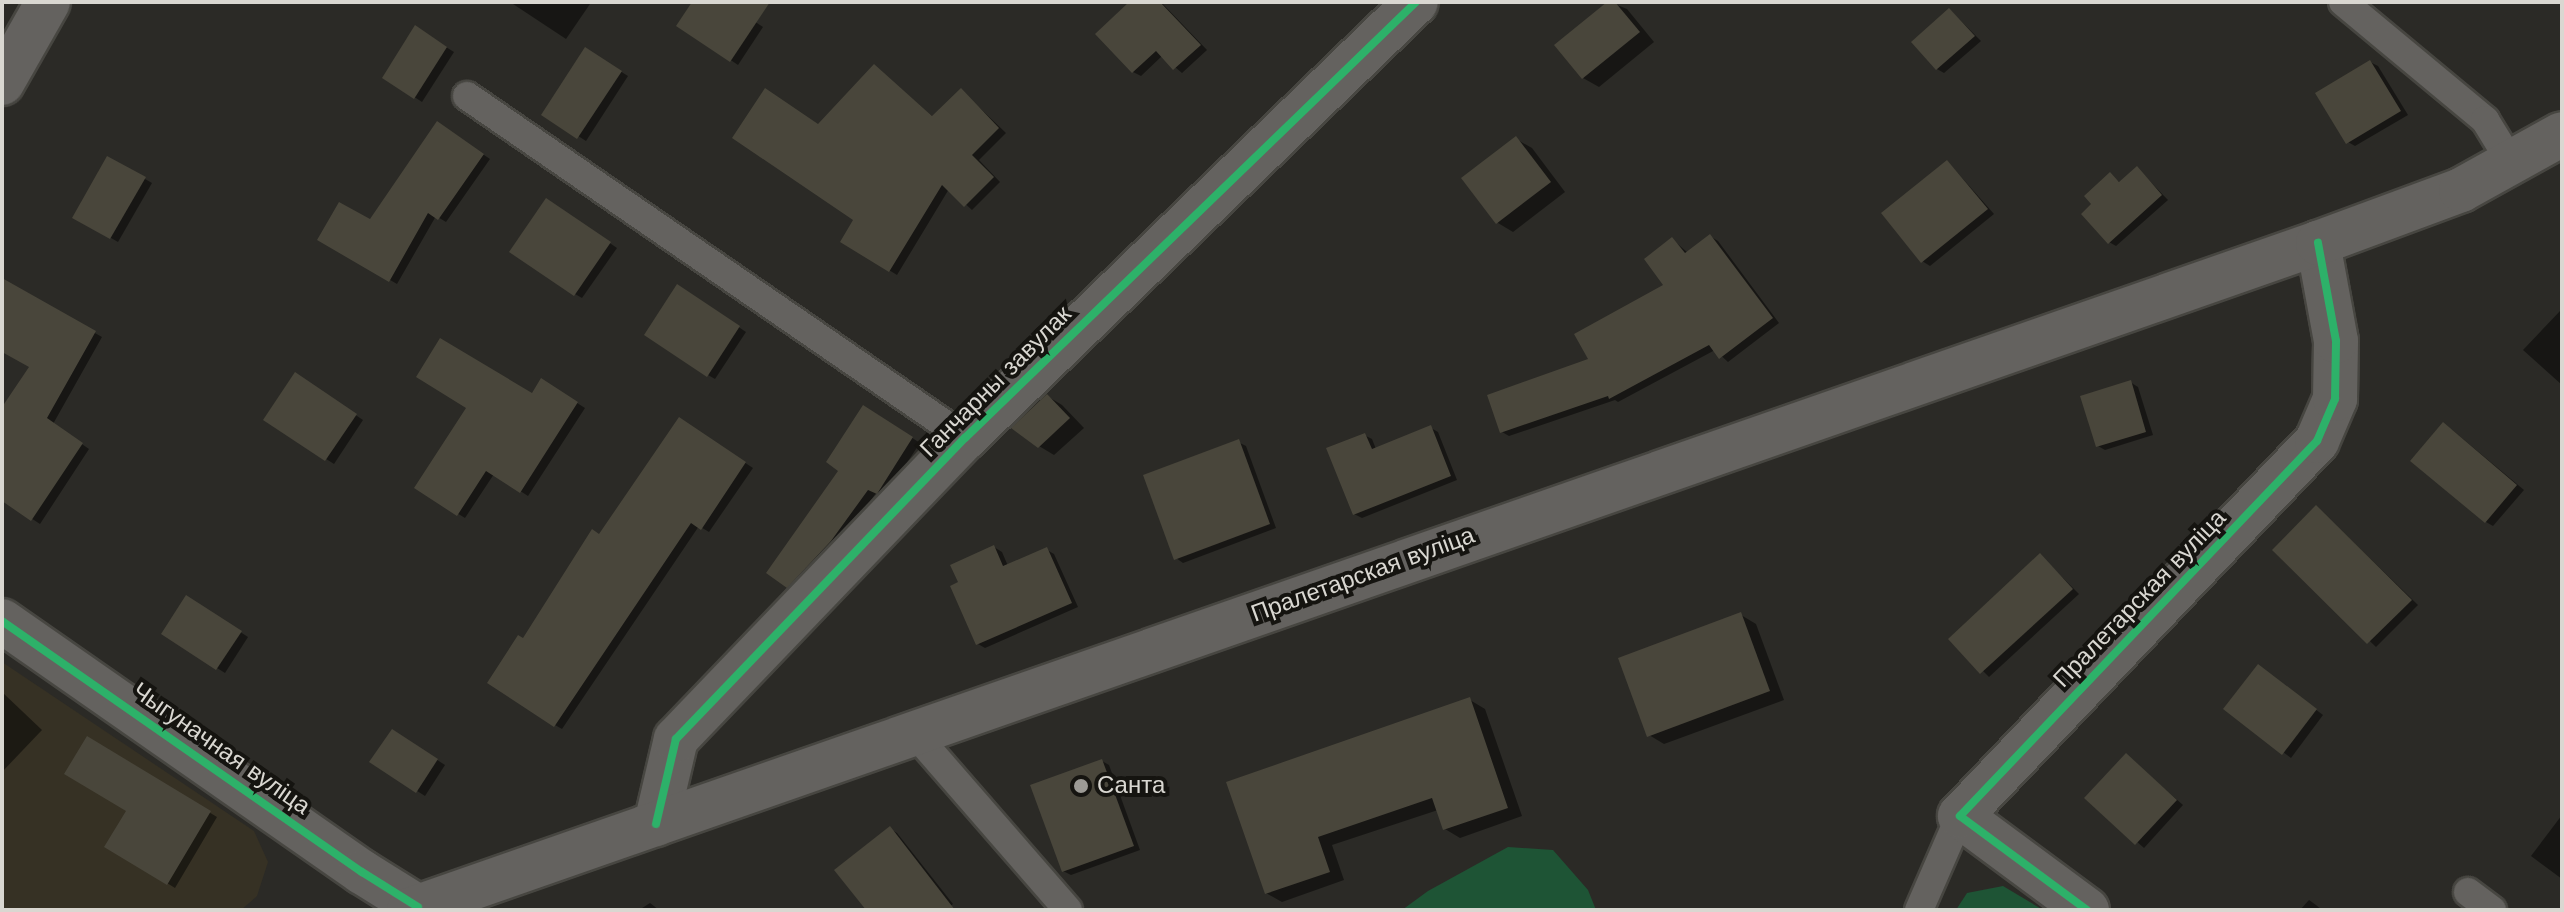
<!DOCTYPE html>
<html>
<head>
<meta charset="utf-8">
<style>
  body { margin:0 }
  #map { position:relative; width:2564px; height:912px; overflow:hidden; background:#2b2a26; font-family:"Work Sans",sans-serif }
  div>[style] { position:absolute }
  .built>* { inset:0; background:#363124 }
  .green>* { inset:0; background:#1e5435 }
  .shadow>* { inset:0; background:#0007 }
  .building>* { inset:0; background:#49463b }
  .roads { filter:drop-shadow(2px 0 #474641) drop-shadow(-2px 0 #474641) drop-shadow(0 2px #474641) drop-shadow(0 -2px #474641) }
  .lane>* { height:28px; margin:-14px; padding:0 14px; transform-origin:14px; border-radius:14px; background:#64625f }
  .street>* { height:44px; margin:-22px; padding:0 22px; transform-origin:22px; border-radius:22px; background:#64625f }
  .secondary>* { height:44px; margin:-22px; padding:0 22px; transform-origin:22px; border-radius:22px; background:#64625f }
  .cycleway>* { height:8px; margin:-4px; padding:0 4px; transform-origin:4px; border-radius:4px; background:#2db169 }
  .dots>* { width:22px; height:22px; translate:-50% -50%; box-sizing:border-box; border:4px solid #151410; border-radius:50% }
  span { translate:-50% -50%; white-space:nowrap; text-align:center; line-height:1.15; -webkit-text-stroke:8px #151410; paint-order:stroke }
  .street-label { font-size:24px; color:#d9d7d1 }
  .poi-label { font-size:24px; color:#d9d7d1 }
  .left { translate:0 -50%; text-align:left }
  .frame { position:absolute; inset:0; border:4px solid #d9d7d1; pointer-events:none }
</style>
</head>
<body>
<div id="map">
  <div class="built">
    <div style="clip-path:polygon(2px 662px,254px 831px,268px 862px,257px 896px,241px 910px,2px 910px)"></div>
  </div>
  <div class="green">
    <div style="clip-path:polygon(1508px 847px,1553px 850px,1588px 890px,1596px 910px,1402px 910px,1428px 891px)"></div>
    <div style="clip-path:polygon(2003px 886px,2043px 910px,1956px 910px,1967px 893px)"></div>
  </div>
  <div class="shadow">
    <div style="clip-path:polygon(510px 2px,586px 2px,590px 4px,566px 39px)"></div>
    <div style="clip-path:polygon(694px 2px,725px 2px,763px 27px,738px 65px,679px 25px)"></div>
    <div style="clip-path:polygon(1132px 2px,1161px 2px,1207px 50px,1182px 73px,1162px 56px,1141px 76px,1133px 72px,1098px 34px)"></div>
    <div style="clip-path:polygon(1610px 2px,1627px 9px,1654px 42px,1599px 87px,1583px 78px)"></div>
    <div style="clip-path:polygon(1950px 10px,1981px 41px,1944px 73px,1937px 69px)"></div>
    <div style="clip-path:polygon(415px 28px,454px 52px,422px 102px,384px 77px)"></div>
    <div style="clip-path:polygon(586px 50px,628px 76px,586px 141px,544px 114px)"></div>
    <div style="clip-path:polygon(2370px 62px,2378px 66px,2408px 115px,2355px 146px,2348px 142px)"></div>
    <div style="clip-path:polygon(875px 66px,933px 117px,961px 90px,1006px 133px,979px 160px,1000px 182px,972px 210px,949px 189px,897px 275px,842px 241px,856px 219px,819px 126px)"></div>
    <div style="clip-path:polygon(444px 128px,490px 159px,446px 222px,436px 216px,397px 284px,320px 239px,370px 222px)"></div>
    <div style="clip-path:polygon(1516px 139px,1532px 148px,1565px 192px,1513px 232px,1498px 223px)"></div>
    <div style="clip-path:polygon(108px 158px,152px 183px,118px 242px,75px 217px)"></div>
    <div style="clip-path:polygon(1948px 162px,1994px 214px,1930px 266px,1922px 261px)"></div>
    <div style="clip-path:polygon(2137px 168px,2168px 200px,2116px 246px,2109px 242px,2094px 204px,2110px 175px,2121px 183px)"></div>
    <div style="clip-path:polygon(554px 205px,617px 248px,582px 298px,575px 294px)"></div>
    <div style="clip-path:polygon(1710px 236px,1718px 241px,1779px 323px,1728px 362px,1715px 350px,1618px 402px,1615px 400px,1509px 436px,1502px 432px,1591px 361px,1666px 285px,1672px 239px,1688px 253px)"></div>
    <div style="clip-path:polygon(4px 282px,102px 337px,53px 424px,89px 449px,40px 524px,2px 499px,2px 411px,32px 367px,2px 350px)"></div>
    <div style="clip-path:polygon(685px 291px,746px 332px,715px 379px,708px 375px)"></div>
    <div style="clip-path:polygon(2561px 310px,2562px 311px,2562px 385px,2523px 350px)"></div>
    <div style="clip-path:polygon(302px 379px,363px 420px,334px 464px,265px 420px)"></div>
    <div style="clip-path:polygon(542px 381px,585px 408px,528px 496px,494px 474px,465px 518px,416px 488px,532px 395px)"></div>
    <div style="clip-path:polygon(2130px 382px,2138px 387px,2153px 435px,2105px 450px,2098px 446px)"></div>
    <div style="clip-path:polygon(1047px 396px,1062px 405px,1084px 428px,1054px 455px,1039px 446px)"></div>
    <div style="clip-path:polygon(871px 411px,920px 443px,885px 496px,876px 493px,838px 545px,795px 590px,788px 586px)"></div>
    <div style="clip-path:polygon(686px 424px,753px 468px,709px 532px,699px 526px,562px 729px,555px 725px,524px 641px)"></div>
    <div style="clip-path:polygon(1431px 428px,1438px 432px,1457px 480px,1362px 518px,1354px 514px,1364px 435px,1372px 439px,1376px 449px)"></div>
    <div style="clip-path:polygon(2451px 429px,2524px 490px,2493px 526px,2486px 522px)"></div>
    <div style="clip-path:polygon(1238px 442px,1246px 446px,1276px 528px,1183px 563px,1176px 558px)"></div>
    <div style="clip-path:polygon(2317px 507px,2418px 605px,2376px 647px,2275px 550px)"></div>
    <div style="clip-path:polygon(994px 547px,1002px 552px,1008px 566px,1047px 550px,1054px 554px,1078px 607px,985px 648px,978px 644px,960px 584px)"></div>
    <div style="clip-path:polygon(2041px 556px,2079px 594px,1989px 677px,1951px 639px)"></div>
    <div style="clip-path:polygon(194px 602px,248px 637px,225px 673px,163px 634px)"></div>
    <div style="clip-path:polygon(1741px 615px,1756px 624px,1784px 700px,1664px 744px,1649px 735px)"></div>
    <div style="clip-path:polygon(2265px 671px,2323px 715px,2291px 758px,2225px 709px)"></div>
    <div style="clip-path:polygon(2px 692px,42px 730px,2px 772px)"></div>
    <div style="clip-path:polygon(1470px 700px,1485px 709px,1522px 816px,1460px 838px,1445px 829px,1438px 810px,1332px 845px,1344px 880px,1282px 902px,1266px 893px,1229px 783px)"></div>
    <div style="clip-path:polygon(400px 736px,445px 765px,425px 796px,372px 762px)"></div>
    <div style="clip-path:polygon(88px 739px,217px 817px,175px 888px,107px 846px,129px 810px)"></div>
    <div style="clip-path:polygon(2127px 756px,2183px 805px,2144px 848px,2087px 798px)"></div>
    <div style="clip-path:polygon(1102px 761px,1109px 765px,1140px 850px,1071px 875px,1063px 871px)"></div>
    <div style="clip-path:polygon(2562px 815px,2562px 879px,2531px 856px)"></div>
    <div style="clip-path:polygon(890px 829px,897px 833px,953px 904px,945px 910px,868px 910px)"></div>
    <div style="clip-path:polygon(2309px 900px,2316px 905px,2322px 910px,2300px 910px)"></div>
    <div style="clip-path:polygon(650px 903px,659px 910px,639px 910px)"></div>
  </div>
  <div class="building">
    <div style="clip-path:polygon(692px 2px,770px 2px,730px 62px,676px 26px)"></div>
    <div style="clip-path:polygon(1129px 2px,1160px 2px,1201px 45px,1173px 70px,1156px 51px,1132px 73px,1095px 34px)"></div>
    <div style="clip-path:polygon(1607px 2px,1615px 2px,1640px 32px,1582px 79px,1554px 45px)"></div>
    <div style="clip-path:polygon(1949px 8px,1975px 36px,1936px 70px,1911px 42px)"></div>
    <div style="clip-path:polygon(415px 25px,447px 47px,414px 99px,382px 78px)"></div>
    <div style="clip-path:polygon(585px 47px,622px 71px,577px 139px,541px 115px)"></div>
    <div style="clip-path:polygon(2370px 60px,2401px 111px,2346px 144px,2315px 93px)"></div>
    <div style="clip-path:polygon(874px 64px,932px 116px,961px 88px,999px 128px,972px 155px,994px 177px,964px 207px,942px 185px,889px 272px,840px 242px,853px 220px,732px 138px,765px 88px,818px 124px)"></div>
    <div style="clip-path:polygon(437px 121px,484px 154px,438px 220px,428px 213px,389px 282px,317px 240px,339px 202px,370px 219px)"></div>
    <div style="clip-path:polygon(1516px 136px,1551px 182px,1496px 224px,1461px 178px)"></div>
    <div style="clip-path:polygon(107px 156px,146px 177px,110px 239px,72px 218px)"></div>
    <div style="clip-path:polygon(1947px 160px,1988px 209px,1921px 263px,1881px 213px)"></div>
    <div style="clip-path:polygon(2137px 166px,2162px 195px,2108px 244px,2081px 214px,2091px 204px,2084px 196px,2110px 172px,2119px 182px)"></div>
    <div style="clip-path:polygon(546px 198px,611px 242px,574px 296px,509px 252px)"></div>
    <div style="clip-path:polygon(1710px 234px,1773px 318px,1719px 359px,1709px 345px,1609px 399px,1608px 396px,1500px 433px,1487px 395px,1588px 359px,1574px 334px,1663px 285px,1644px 259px,1672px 237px,1685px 253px)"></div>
    <div style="clip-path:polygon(2px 278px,96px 331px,47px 418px,83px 443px,31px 521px,2px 501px,2px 407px,29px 367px,2px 352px)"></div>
    <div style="clip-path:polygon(677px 284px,740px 326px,707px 377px,644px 335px)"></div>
    <div style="clip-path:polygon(440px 338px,532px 393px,541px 378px,578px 402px,520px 493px,486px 471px,457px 516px,414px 488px,466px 408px,416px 377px)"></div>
    <div style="clip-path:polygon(295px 372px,357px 414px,325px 461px,263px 420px)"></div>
    <div style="clip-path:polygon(2131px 380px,2146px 432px,2096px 447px,2080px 396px)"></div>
    <div style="clip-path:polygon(1047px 394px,1070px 418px,1038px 448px,1011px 428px)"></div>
    <div style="clip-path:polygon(863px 405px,913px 437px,877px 494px,868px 490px,831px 541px,787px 588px,766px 573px,838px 471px,826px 462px)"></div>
    <div style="clip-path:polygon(679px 417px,746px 462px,701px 530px,691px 523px,554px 727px,487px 683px,518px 635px,523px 638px,592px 529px,599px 534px)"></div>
    <div style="clip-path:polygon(2443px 422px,2517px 485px,2485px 523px,2410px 461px)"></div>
    <div style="clip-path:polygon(1431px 425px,1451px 476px,1353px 515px,1326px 448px,1365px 433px,1372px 449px)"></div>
    <div style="clip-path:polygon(1239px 439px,1270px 524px,1174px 560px,1143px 475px)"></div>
    <div style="clip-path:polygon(2316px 505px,2412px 600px,2367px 644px,2272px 550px)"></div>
    <div style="clip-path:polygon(994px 545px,1003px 566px,1047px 547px,1072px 603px,976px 645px,950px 586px,958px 582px,950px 565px)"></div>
    <div style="clip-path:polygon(2040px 553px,2073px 589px,1980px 674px,1948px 639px)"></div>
    <div style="clip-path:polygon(186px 595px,242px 631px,216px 670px,161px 634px)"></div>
    <div style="clip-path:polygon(1741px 612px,1770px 691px,1647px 737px,1618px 658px)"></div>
    <div style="clip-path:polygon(2258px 664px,2317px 709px,2282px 755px,2223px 709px)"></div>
    <div style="clip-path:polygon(1470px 697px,1508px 808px,1443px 830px,1432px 798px,1318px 837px,1330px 872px,1265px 894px,1226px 782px)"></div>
    <div style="clip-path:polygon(392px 729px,438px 759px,416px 793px,369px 762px)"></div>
    <div style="clip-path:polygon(87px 736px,211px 811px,167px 885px,104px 847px,126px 811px,64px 774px)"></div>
    <div style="clip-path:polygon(2126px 753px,2177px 800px,2135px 845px,2084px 798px)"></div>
    <div style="clip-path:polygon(1102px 759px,1134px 846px,1062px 872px,1030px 785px)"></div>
    <div style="clip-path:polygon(890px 826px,955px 910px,866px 910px,834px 870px)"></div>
  </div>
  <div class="roads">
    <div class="lane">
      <div style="left:2343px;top:2px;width:185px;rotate:39.7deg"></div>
      <div style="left:2485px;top:120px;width:52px;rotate:58.5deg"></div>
      <div style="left:467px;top:96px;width:604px;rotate:34.48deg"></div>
      <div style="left:915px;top:734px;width:233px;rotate:49deg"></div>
      <div style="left:2468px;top:892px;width:30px;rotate:37deg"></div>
      <div style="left:1919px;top:910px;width:103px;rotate:-66.4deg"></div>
    </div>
    <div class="street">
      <div style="left:2px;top:83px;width:93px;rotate:-60.4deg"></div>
      <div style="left:2px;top:621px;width:439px;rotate:34.9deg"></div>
      <div style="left:362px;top:872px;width:66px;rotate:32deg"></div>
      <div style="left:656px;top:824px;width:87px;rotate:-76.8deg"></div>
      <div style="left:676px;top:739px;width:417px;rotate:-46.2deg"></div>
      <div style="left:965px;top:438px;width:627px;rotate:-44.03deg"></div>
      <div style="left:2087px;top:910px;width:158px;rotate:-143.5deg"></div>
      <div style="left:1960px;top:816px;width:518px;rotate:-46.41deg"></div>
      <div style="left:2317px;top:441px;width:46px;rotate:-66.8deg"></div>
      <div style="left:2335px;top:399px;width:58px;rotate:-89deg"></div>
      <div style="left:2336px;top:341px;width:100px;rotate:-100.4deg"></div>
    </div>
    <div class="secondary">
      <div style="left:409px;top:910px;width:2022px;rotate:-19.26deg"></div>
      <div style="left:2318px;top:243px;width:153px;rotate:-20.3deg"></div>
      <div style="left:2461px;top:190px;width:115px;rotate:-29deg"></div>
    </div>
  </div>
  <div class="cycleway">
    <div style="left:2px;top:621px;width:439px;rotate:34.9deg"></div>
    <div style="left:362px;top:872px;width:66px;rotate:32deg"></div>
    <div style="left:656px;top:824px;width:87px;rotate:-76.8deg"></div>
    <div style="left:676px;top:739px;width:417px;rotate:-46.2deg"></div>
    <div style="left:965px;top:438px;width:627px;rotate:-44.03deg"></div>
    <div style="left:2087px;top:910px;width:158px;rotate:-143.5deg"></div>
    <div style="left:1960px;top:816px;width:518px;rotate:-46.41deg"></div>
    <div style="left:2317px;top:441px;width:46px;rotate:-66.8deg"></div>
    <div style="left:2335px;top:399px;width:58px;rotate:-89deg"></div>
    <div style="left:2336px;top:341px;width:100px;rotate:-100.4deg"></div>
  </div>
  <div class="dots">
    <div style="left:1081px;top:786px;background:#9c9a95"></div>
  </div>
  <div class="street-label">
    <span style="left:996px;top:382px;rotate:-45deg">Ганчарны завулак</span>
    <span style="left:1363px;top:575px;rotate:-20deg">Пралетарская вуліца</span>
    <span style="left:2140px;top:599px;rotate:-46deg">Пралетарская вуліца</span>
    <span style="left:221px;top:749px;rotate:35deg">Чыгуначная вуліца</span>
  </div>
  <div class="poi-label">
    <span class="left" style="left:1097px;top:786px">Санта</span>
  </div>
  <div class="frame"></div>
</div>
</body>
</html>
